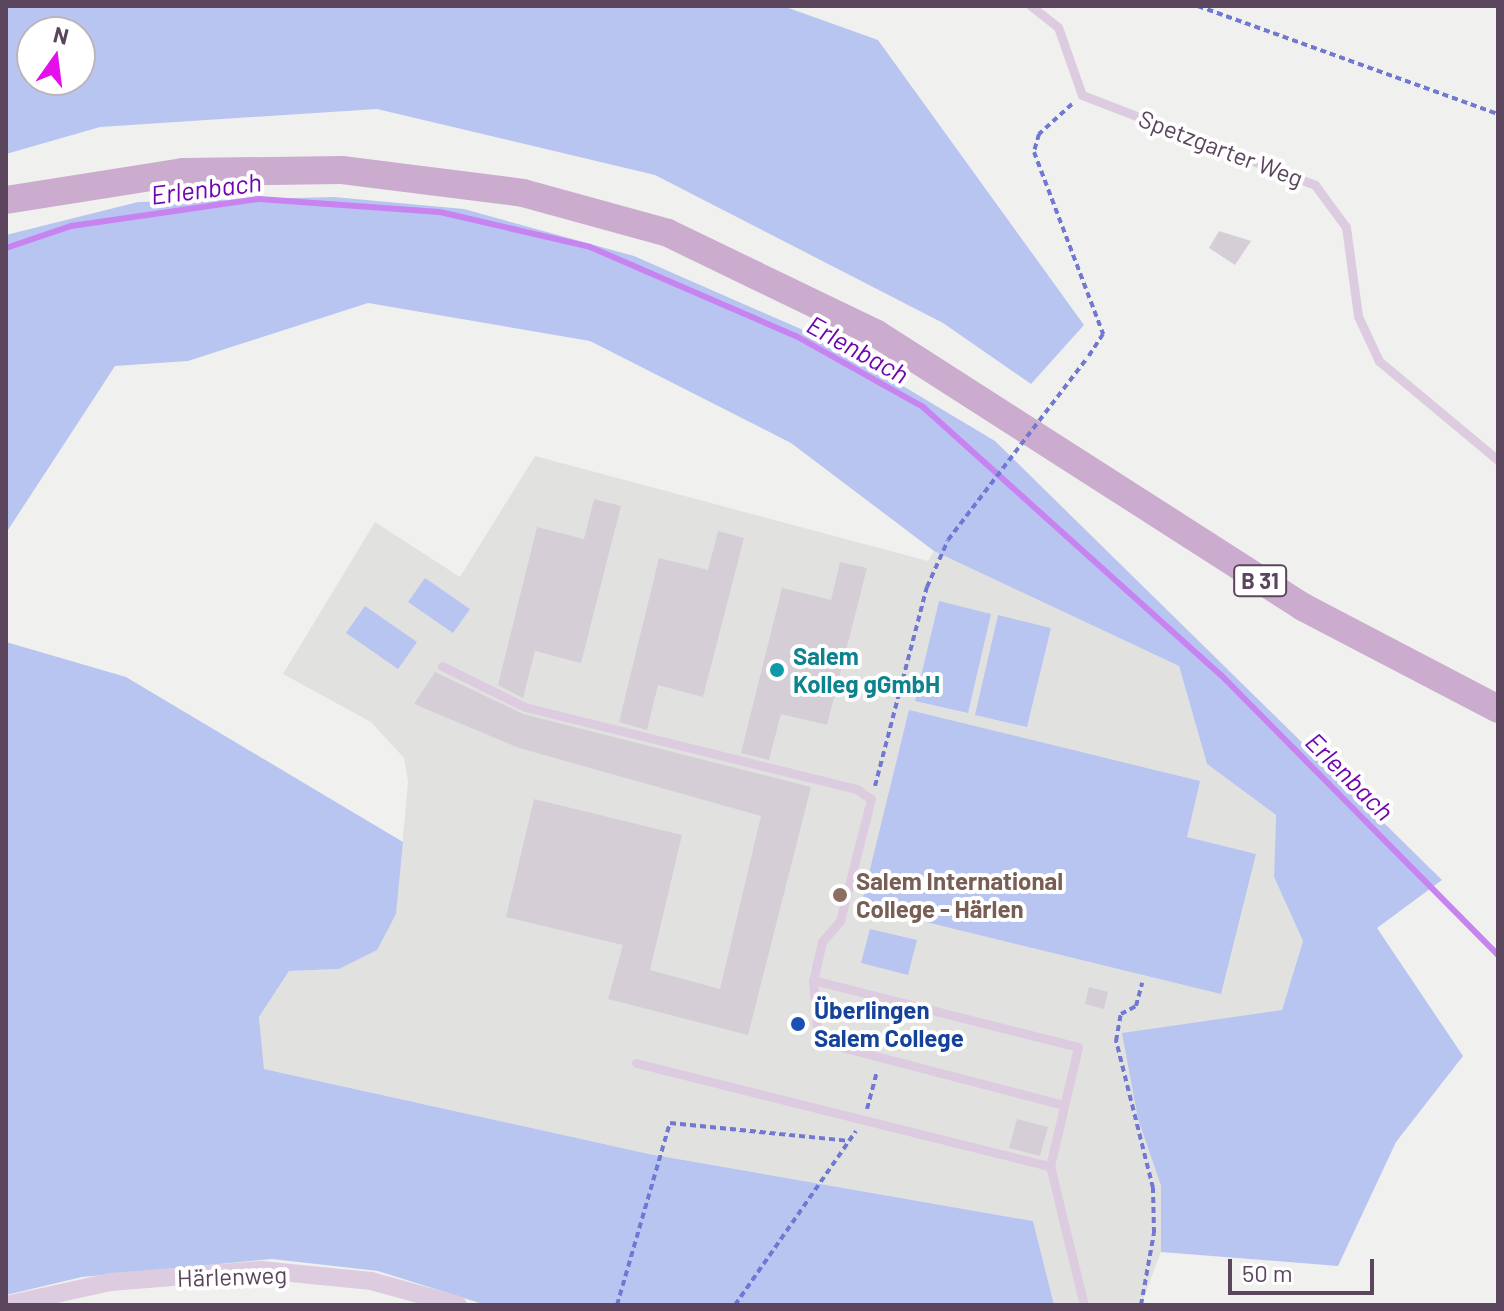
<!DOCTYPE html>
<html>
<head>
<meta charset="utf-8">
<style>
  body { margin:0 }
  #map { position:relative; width:1504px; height:1311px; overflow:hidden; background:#f0f1ee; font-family:Barlow,sans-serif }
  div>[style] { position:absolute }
  .education>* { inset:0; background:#e1e2e0 }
  .green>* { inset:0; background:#b9c5f1 }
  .stream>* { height:6px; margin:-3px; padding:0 3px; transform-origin:3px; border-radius:3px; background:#c784f1 }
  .building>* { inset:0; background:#d5ced6 }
  .path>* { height:4px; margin-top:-2px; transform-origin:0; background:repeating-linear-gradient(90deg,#7078d1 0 6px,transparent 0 10px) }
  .lane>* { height:9px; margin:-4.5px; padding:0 4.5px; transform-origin:4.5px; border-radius:4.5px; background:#ddccdf }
  .street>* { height:18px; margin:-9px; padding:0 9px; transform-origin:9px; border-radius:9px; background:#ddccdf }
  .primary>* { height:28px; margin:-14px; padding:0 14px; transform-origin:14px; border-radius:14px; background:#cbaccf }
  .path-bridge>* { height:4px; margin-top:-2px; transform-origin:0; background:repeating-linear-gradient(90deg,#7078d1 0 6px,transparent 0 10px) }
  .dots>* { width:22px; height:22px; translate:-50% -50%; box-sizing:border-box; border:4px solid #fff; border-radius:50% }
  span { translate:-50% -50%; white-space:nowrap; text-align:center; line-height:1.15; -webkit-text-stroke:8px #fff; paint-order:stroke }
  .shield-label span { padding:2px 6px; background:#fff; border:2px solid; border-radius:6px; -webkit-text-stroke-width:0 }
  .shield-label { font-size:22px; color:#5a455d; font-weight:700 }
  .street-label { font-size:24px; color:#5a455d }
  .culture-label { font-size:24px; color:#0d838f; font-weight:700 }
  .left { translate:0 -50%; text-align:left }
  .education-label { font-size:24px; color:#785e54; font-weight:700 }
  .transit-label { font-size:24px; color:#164399; font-weight:700 }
  .water-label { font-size:26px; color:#6f04b1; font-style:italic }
  .frame { position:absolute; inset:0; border:8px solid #5a455d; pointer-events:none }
  .north { position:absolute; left:16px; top:16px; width:80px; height:80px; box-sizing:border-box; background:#fff; border:2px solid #bdb5be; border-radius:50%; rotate:14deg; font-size:22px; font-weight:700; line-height:32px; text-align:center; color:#5a455d }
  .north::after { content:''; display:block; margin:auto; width:28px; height:36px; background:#e40fea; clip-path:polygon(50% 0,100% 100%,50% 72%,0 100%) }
  .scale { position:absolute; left:1228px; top:1259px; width:146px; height:36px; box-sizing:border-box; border:4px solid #5a455d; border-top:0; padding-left:10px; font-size:24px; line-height:28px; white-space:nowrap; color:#5a455d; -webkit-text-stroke:6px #fff; paint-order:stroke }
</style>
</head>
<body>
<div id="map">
  <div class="education">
    <div style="clip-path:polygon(535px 456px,928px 561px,934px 551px,1179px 666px,1207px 764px,1276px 815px,1274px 877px,1303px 941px,1282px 1010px,1138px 1119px,1161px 1186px,1161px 1252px,1141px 1305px,1054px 1305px,1033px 1221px,649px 1154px,264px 1069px,259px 1017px,289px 971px,339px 969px,396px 914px,408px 781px,404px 758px,371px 722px,283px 674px,375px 522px,460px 577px)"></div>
  </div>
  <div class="green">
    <div style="clip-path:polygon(evenodd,6px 6px,783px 6px,878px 40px,1084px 325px,1031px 384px,943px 323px,655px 175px,377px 109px,100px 127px,6px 154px,6px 6px,32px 32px,80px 32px,80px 80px,32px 80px,32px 32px)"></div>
    <div style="clip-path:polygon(334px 197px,464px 209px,634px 256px,826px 340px,995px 441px,1442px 880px,1377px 928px,1463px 1056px,1396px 1142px,1338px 1266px,1161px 1252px,1161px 1186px,1138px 1119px,1122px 1033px,1282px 1010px,1303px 941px,1274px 877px,1276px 815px,1207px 764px,1179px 666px,934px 551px,791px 443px,590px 341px,368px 303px,188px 361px,115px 366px,6px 533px,6px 235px,138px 202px)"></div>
    <div style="clip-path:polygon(425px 578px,470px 609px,453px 633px,408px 602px)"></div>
    <div style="clip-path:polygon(939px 601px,991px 614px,968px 713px,915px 701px)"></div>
    <div style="clip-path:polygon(365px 606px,417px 642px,398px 669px,346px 633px)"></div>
    <div style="clip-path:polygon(998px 615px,1051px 628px,1027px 727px,975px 715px)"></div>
    <div style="clip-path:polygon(6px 642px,126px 677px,403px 842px,396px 914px,377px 950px,339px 969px,289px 971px,259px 1017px,264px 1069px,649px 1154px,1033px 1221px,1054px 1305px,486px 1305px,378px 1271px,272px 1259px,82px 1277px,6px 1295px)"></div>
    <div style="clip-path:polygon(909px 710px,1200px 781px,1187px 837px,1256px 854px,1221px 994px,861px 906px)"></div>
    <div style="clip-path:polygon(870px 929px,917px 940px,908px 975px,861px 963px)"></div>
  </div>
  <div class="stream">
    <div style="left:6px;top:248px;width:69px;rotate:-18.7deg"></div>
    <div style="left:71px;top:226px;width:190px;rotate:-8.2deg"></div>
    <div style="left:259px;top:199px;width:181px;rotate:4.1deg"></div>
    <div style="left:440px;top:212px;width:154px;rotate:13.1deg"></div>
    <div style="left:590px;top:247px;width:224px;rotate:23.4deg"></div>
    <div style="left:796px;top:336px;width:145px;rotate:29.2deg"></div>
    <div style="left:923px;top:407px;width:401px;rotate:42deg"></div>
    <div style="left:1221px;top:675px;width:394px;rotate:45.3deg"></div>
  </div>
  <div class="building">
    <div style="clip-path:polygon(1219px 231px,1251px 241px,1235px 265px,1209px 248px)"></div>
    <div style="clip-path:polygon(594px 499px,621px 506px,581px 663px,535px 651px,523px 698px,498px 685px,537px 527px,584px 539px)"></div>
    <div style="clip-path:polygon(718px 531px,744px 538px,703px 697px,658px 685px,647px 730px,619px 722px,659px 558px,708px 570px)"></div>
    <div style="clip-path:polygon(840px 562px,867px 568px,827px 725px,781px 714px,769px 760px,741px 753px,782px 588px,831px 600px)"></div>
    <div style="clip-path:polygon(435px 672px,523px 714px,811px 787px,748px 1035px,608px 999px,623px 945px,506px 917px,534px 799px,682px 835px,650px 970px,720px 989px,761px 816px,519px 748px,414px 704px)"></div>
    <div style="clip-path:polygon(1089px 987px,1108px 992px,1104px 1009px,1085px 1004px)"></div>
    <div style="clip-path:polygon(1017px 1119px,1048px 1127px,1040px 1156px,1009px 1148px)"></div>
  </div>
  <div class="path">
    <div style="left:1198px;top:6px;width:319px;rotate:19.8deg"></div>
    <div style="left:1072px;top:104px;width:45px;rotate:137.7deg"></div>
    <div style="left:1039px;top:134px;width:19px;rotate:106deg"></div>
    <div style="left:1034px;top:152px;width:195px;rotate:69.2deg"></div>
    <div style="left:1103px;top:334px;width:27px;rotate:123deg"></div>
    <div style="left:875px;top:786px;width:206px;rotate:-75.4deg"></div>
    <div style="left:927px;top:587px;width:51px;rotate:-65.9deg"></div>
    <div style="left:867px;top:1109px;width:39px;rotate:-75deg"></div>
    <div style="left:617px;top:1305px;width:190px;rotate:-73.8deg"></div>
    <div style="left:670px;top:1123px;width:180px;rotate:5.7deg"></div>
    <div style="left:849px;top:1141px;width:12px;rotate:-55deg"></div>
    <div style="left:735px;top:1305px;width:200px;rotate:-55.2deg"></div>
    <div style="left:1141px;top:1305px;width:73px;rotate:-79.8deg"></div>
    <div style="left:1154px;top:1233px;width:45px;rotate:-91.3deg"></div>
    <div style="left:1153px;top:1188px;width:152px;rotate:-104.1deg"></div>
    <div style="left:1116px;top:1041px;width:27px;rotate:-80deg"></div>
    <div style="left:1121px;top:1014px;width:17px;rotate:-28deg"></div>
    <div style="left:1136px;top:1006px;width:24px;rotate:-75deg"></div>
  </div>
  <div class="lane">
    <div style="left:1031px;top:6px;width:34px;rotate:38deg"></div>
    <div style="left:1058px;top:27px;width:72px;rotate:70.6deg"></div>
    <div style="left:1082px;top:95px;width:250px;rotate:21.1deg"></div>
    <div style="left:1315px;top:185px;width:52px;rotate:53.6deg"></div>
    <div style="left:1346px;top:227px;width:90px;rotate:82.3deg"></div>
    <div style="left:1358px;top:316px;width:50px;rotate:65deg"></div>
    <div style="left:1379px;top:361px;width:155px;rotate:39.8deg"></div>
    <div style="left:442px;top:666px;width:93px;rotate:26.3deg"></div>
    <div style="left:525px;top:707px;width:342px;rotate:13.9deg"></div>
    <div style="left:857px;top:789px;width:17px;rotate:36deg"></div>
    <div style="left:871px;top:799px;width:126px;rotate:104.3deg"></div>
    <div style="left:840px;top:921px;width:28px;rotate:131deg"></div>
    <div style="left:822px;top:942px;width:39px;rotate:103deg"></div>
    <div style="left:813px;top:980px;width:61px;rotate:85.3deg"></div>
    <div style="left:818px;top:1041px;width:253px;rotate:14.6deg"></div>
    <div style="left:813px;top:980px;width:273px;rotate:14.2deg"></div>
    <div style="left:1078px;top:1047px;width:122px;rotate:103.2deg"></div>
    <div style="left:1050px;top:1166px;width:143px;rotate:76.3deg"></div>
    <div style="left:636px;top:1063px;width:427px;rotate:14deg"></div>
  </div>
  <div class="street">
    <div style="left:6px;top:1305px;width:107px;rotate:-12.4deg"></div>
    <div style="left:111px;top:1282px;width:150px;rotate:-4.6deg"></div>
    <div style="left:261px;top:1270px;width:111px;rotate:5.7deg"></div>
    <div style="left:371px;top:1281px;width:90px;rotate:15.4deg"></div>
  </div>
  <div class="primary">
    <div style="left:6px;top:200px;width:179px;rotate:-9deg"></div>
    <div style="left:183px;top:172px;width:159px;rotate:-0.7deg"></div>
    <div style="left:342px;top:170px;width:182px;rotate:7.2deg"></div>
    <div style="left:523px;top:193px;width:150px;rotate:15.4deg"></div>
    <div style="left:668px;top:233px;width:232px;rotate:25.8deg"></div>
    <div style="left:877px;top:334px;width:506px;rotate:32.65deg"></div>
    <div style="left:1303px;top:607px;width:220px;rotate:27.6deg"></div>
  </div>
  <div class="path-bridge">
    <div style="left:948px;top:540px;width:230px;rotate:-52.6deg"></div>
  </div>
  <div class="dots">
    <div style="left:777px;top:670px;background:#0f9aa8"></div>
    <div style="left:840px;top:895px;background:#8d6e63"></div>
    <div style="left:798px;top:1024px;background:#1a4fb4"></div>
  </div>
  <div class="shield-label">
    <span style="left:1260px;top:581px">B 31</span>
  </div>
  <div class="street-label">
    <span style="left:1221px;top:148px;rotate:21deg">Spetzgarter Weg</span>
    <span style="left:232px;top:1276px;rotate:-2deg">Härlenweg</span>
  </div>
  <div class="culture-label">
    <span class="left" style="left:793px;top:670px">Salem<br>Kolleg gGmbH</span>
  </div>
  <div class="education-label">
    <span class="left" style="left:856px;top:895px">Salem International<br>College - Härlen</span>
  </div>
  <div class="transit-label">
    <span class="left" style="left:814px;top:1024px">Überlingen<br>Salem College</span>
  </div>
  <div class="water-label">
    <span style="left:206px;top:188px;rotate:-7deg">Erlenbach</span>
    <span style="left:858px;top:349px;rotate:29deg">Erlenbach</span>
    <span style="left:1350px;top:776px;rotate:45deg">Erlenbach</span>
  </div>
  <div class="frame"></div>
  <div class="north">N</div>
  <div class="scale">50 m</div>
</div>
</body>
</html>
